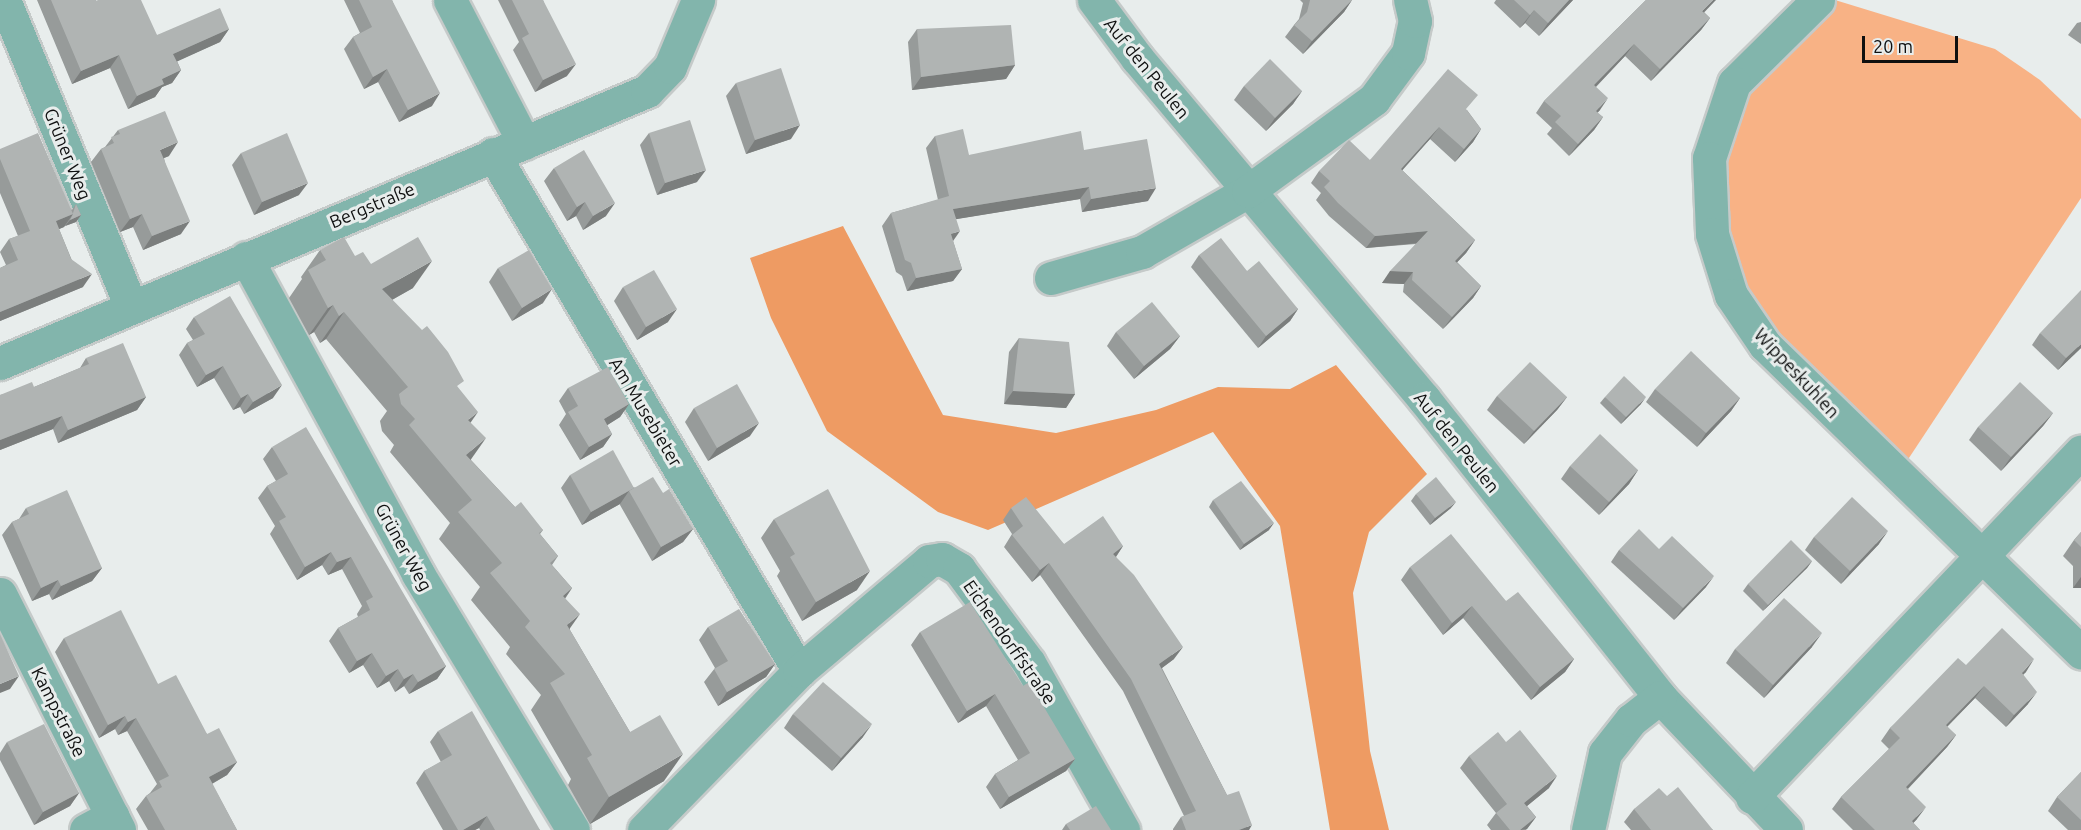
<!DOCTYPE html>
<html>
<head>
<meta charset="utf-8">
<style>
  body { margin:0 }
  #map { position:relative; width:2081px; height:830px; overflow:hidden; background:#e8edec; font-family:Ubuntu,sans-serif }
  div>[style] { position:absolute }
  .green>* { inset:0; background:#f8b285 }
  .forest>* { inset:0; background:#ee9b63 }
  .roads { filter:drop-shadow(2px 0 #c5cac9) drop-shadow(-2px 0 #c5cac9) drop-shadow(0 2px #c5cac9) drop-shadow(0 -2px #c5cac9) }
  .minor>* { height:33px; margin:-16.5px; padding:0 16.5px; transform-origin:16.5px; border-radius:16.5px; background:#82b5ac }
  .wall>* { inset:0; background:#979b9a }
  .shaded-wall>* { inset:0; background:#7b7e7d }
  .building>* { inset:0; background:#b0b4b3 }
  span { translate:-50% -50%; white-space:nowrap; text-align:center; line-height:1.15; -webkit-text-stroke:6px #e8edec; paint-order:stroke }
  .street-label { font-size:18px; color:#0f1010 }
  .scale { position:absolute; left:1862px; top:36px; width:96px; height:27px; box-sizing:border-box; border:3px solid #0f1010; border-top:0; padding-left:8px; font-size:18px; line-height:21px; white-space:nowrap; color:#0f1010; -webkit-text-stroke:4px #e8edec; paint-order:stroke }
</style>
</head>
<body>
<div id="map">
  <div class="green">
    <div style="clip-path:polygon(1818px 0,1835px 0,1995px 49px,2040px 80px,2081px 119px,2081px 198px,1897px 476px,1765px 345px,1712px 234px,1734px 83px)"></div>
  </div>
  <div class="forest">
    <div style="clip-path:polygon(843px 226px,943px 415px,1056px 433px,1156px 410px,1218px 387px,1290px 389px,1336px 365px,1427px 474px,1369px 532px,1353px 593px,1370px 751px,1389px 830px,1330px 830px,1280px 526px,1213px 432px,988px 530px,938px 512px,827px 431px,771px 318px,750px 258px)"></div>
  </div>
  <div class="roads">
    <div class="minor">
      <div style="left:4px;top:0;width:332px;rotate:67.5deg"></div>
      <div style="left:450px;top:0;width:161px;rotate:62.6deg"></div>
      <div style="left:1094px;top:0;width:72px;rotate:53.4deg"></div>
      <div style="left:1137px;top:58px;width:446px;rotate:49.9deg"></div>
      <div style="left:1424px;top:399px;width:380px;rotate:51.6deg"></div>
      <div style="left:1660px;top:697px;width:183px;rotate:46.5deg"></div>
      <div style="left:1818px;top:0;width:118px;rotate:135.3deg"></div>
      <div style="left:1734px;top:83px;width:79px;rotate:108.4deg"></div>
      <div style="left:1709px;top:158px;width:76px;rotate:87.7deg"></div>
      <div style="left:1712px;top:234px;width:64px;rotate:72.7deg"></div>
      <div style="left:1731px;top:295px;width:60px;rotate:55.8deg"></div>
      <div style="left:1765px;top:345px;width:441px;rotate:44.2deg"></div>
      <div style="left:493px;top:154px;width:601px;rotate:59.38deg"></div>
      <div style="left:246px;top:258px;width:360px;rotate:61.4deg"></div>
      <div style="left:418px;top:574px;width:299px;rotate:58.8deg"></div>
      <div style="left:1051px;top:278px;width:95px;rotate:-15.9deg"></div>
      <div style="left:1142px;top:252px;width:122px;rotate:-29.9deg"></div>
      <div style="left:1248px;top:191px;width:156px;rotate:-36.1deg"></div>
      <div style="left:1374px;top:99px;width:57px;rotate:-53.5deg"></div>
      <div style="left:1408px;top:53px;width:33px;rotate:-78deg"></div>
      <div style="left:1415px;top:21px;width:22px;rotate:-103deg"></div>
      <div style="left:0;top:363px;width:702px;rotate:-22.8deg"></div>
      <div style="left:647px;top:91px;width:33px;rotate:-46deg"></div>
      <div style="left:670px;top:67px;width:73px;rotate:-67.3deg"></div>
      <div style="left:0;top:594px;width:264px;rotate:63.2deg"></div>
      <div style="left:1752px;top:797px;width:477px;rotate:-46.4deg"></div>
      <div style="left:86px;top:830px;width:30px;rotate:-28deg"></div>
      <div style="left:644px;top:830px;width:222px;rotate:-45.7deg"></div>
      <div style="left:799px;top:671px;width:170px;rotate:-40.2deg"></div>
      <div style="left:929px;top:561px;width:13px;rotate:-9deg"></div>
      <div style="left:942px;top:559px;width:20px;rotate:30deg"></div>
      <div style="left:959px;top:569px;width:117px;rotate:53.3deg"></div>
      <div style="left:1029px;top:663px;width:192px;rotate:60.6deg"></div>
      <div style="left:1588px;top:830px;width:79px;rotate:-77.6deg"></div>
      <div style="left:1605px;top:753px;width:42px;rotate:-51.8deg"></div>
      <div style="left:1631px;top:720px;width:37px;rotate:-38deg"></div>
    </div>
  </div>
  <div class="wall">
    <div style="clip-path:polygon(37px 0,95px 0,157px 35px,229px 29px,220px 42px,177px 61px,181px 70px,172px 83px,162px 87px,155px 97px,128px 109px,110px 68px,72px 84px)"></div>
    <div style="clip-path:polygon(344px 0,392px 0,432px 106px,399px 122px,378px 82px,364px 89px,344px 49px,353px 37px,360px 33px)"></div>
    <div style="clip-path:polygon(498px 0,543px 0,567px 76px,535px 92px,513px 50px,519px 42px)"></div>
    <div style="clip-path:polygon(1300px 0,1352px 0,1344px 12px,1303px 54px,1285px 37px,1294px 25px,1299px 19px,1303px 3px)"></div>
    <div style="clip-path:polygon(1496px 0,1573px 0,1539px 36px,1525px 23px,1520px 28px,1494px 3px)"></div>
    <div style="clip-path:polygon(1646px 0,1704px 12px,1710px 18px,1701px 30px,1651px 81px,1625px 56px,1596px 87px,1600px 110px,1597px 113px,1603px 117px,1594px 130px,1569px 156px,1547px 134px,1552px 128px,1536px 113px,1544px 101px)"></div>
    <div style="clip-path:polygon(2081px 22px,2081px 44px,2068px 35px,2077px 23px)"></div>
    <div style="clip-path:polygon(917px 29px,1015px 65px,1006px 79px,912px 90px,908px 42px)"></div>
    <div style="clip-path:polygon(736px 83px,791px 139px,746px 154px,726px 96px)"></div>
    <div style="clip-path:polygon(1244px 86px,1302px 91px,1293px 104px,1266px 131px,1234px 100px)"></div>
    <div style="clip-path:polygon(1467px 110px,1481px 129px,1473px 142px,1455px 162px,1430px 139px,1402px 170px,1475px 240px,1466px 253px,1457px 262px,1481px 286px,1473px 298px,1443px 329px,1403px 292px,1404px 284px,1382px 283px,1416px 244px,1366px 248px,1329px 216px,1316px 200px,1321px 193px,1311px 183px,1319px 171px,1370px 160px)"></div>
    <div style="clip-path:polygon(118px 130px,169px 156px,164px 158px,181px 234px,143px 250px,133px 227px,120px 232px,91px 162px,101px 149px,105px 147px)"></div>
    <div style="clip-path:polygon(649px 133px,697px 182px,657px 195px,640px 145px)"></div>
    <div style="clip-path:polygon(935px 136px,969px 155px,1084px 150px,1148px 201px,1082px 212px,1080px 199px,956px 219px,953px 241px,962px 269px,953px 281px,907px 291px,902px 276px,896px 272px,882px 226px,891px 213px,938px 200px,926px 148px)"></div>
    <div style="clip-path:polygon(0 149px,72px 210px,76px 204px,81px 215px,76px 222px,65px 226px,66px 224px,64px 227px,59px 229px,83px 287px,0 321px,0 268px,6px 265px,0 252px,9px 239px,18px 236px,0 193px)"></div>
    <div style="clip-path:polygon(241px 153px,299px 195px,254px 215px,232px 165px)"></div>
    <div style="clip-path:polygon(554px 168px,606px 216px,583px 230px,576px 216px,567px 221px,544px 181px)"></div>
    <div style="clip-path:polygon(320px 250px,355px 256px,413px 288px,392px 300px,458px 388px,470px 423px,471px 460px,515px 507px,543px 530px,540px 534px,558px 556px,552px 565px,572px 588px,565px 599px,570px 630px,630px 732px,664px 781px,590px 824px,568px 785px,571px 779px,531px 710px,541px 695px,506px 654px,510px 647px,471px 600px,480px 587px,439px 539px,450px 523px,390px 452px,394px 445px,382px 431px,380px 421px,387px 411px,326px 339px,320px 343px,314px 332px,309px 335px,289px 298px,302px 279px,301px 277px)"></div>
    <div style="clip-path:polygon(1199px 255px,1247px 271px,1298px 309px,1290px 321px,1258px 348px,1191px 267px)"></div>
    <div style="clip-path:polygon(498px 268px,543px 303px,512px 321px,489px 282px)"></div>
    <div style="clip-path:polygon(623px 287px,668px 322px,637px 340px,614px 301px)"></div>
    <div style="clip-path:polygon(194px 317px,273px 398px,244px 414px,240px 407px,233px 410px,214px 378px,197px 387px,179px 355px,187px 343px,193px 340px,186px 329px)"></div>
    <div style="clip-path:polygon(1116px 332px,1180px 336px,1170px 349px,1134px 379px,1107px 346px)"></div>
    <div style="clip-path:polygon(2040px 333px,2081px 348px,2058px 370px,2032px 345px)"></div>
    <div style="clip-path:polygon(1019px 338px,1075px 394px,1066px 408px,1004px 404px,1009px 352px)"></div>
    <div style="clip-path:polygon(86px 358px,146px 397px,137px 410px,58px 443px,53px 429px,0 450px,0 395px,34px 387px,80px 368px)"></div>
    <div style="clip-path:polygon(568px 388px,629px 404px,620px 417px,607px 425px,612px 434px,603px 447px,580px 460px,559px 425px,566px 414px,559px 401px)"></div>
    <div style="clip-path:polygon(1655px 389px,1740px 398px,1731px 411px,1697px 447px,1646px 402px)"></div>
    <div style="clip-path:polygon(1497px 396px,1567px 397px,1557px 410px,1524px 444px,1487px 410px)"></div>
    <div style="clip-path:polygon(1605px 397px,1641px 404px,1621px 424px,1600px 403px)"></div>
    <div style="clip-path:polygon(694px 408px,750px 436px,708px 461px,685px 422px)"></div>
    <div style="clip-path:polygon(2053px 413px,2043px 426px,2001px 471px,1969px 440px,1978px 427px)"></div>
    <div style="clip-path:polygon(272px 447px,446px 666px,437px 679px,409px 694px,404px 686px,395px 692px,389px 681px,377px 688px,363px 665px,349px 673px,329px 641px,338px 628px,358px 617px,357px 614px,362px 606px,342px 569px,328px 575px,322px 565px,297px 580px,270px 534px,275px 526px,258px 498px,267px 486px,276px 481px,263px 459px)"></div>
    <div style="clip-path:polygon(1570px 466px,1638px 470px,1629px 484px,1599px 515px,1561px 479px)"></div>
    <div style="clip-path:polygon(570px 475px,663px 493px,693px 529px,683px 542px,652px 561px,620px 505px,620px 504px,582px 525px,561px 488px)"></div>
    <div style="clip-path:polygon(1416px 494px,1451px 508px,1430px 525px,1411px 501px)"></div>
    <div style="clip-path:polygon(1213px 500px,1269px 530px,1240px 550px,1209px 507px)"></div>
    <div style="clip-path:polygon(26px 508px,102px 568px,92px 581px,52px 600px,49px 594px,32px 601px,2px 535px,12px 522px,19px 519px)"></div>
    <div style="clip-path:polygon(1011px 508px,1064px 544px,1123px 546px,1116px 557px,1174px 659px,1162px 668px,1227px 795px,1249px 830px,1173px 830px,1173px 829px,1181px 817px,1184px 816px,1123px 691px,1040px 575px,1032px 582px,1004px 547px,1012px 534px,1003px 520px)"></div>
    <div style="clip-path:polygon(774px 519px,857px 590px,802px 621px,777px 576px,780px 571px,761px 538px)"></div>
    <div style="clip-path:polygon(2081px 532px,2081px 588px,2073px 588px,2073px 566px,2063px 556px,2074px 540px)"></div>
    <div style="clip-path:polygon(1814px 537px,1879px 544px,1841px 584px,1805px 550px)"></div>
    <div style="clip-path:polygon(1659px 549px,1706px 587px,1674px 620px,1611px 562px,1619px 550px)"></div>
    <div style="clip-path:polygon(1812px 561px,1807px 568px,1763px 611px,1743px 591px,1748px 584px)"></div>
    <div style="clip-path:polygon(1410px 567px,1506px 601px,1574px 659px,1565px 672px,1531px 700px,1463px 618px,1443px 635px,1401px 580px)"></div>
    <div style="clip-path:polygon(708px 627px,775px 664px,766px 677px,718px 706px,704px 682px,715px 668px,699px 640px)"></div>
    <div style="clip-path:polygon(920px 632px,1023px 686px,1075px 759px,1066px 771px,1000px 809px,986px 787px,995px 774px,1018px 760px,986px 706px,958px 723px,911px 645px)"></div>
    <div style="clip-path:polygon(64px 638px,158px 684px,207px 734px,237px 762px,227px 775px,212px 784px,237px 830px,148px 830px,136px 809px,146px 796px,150px 793px,157px 784px,127px 731px,118px 735px,115px 729px,99px 738px,55px 652px)"></div>
    <div style="clip-path:polygon(1812px 647px,1764px 698px,1726px 663px,1735px 649px)"></div>
    <div style="clip-path:polygon(1966px 665px,2026px 672px,2023px 674px,2028px 704px,2006px 727px,1975px 698px,1947px 727px,1956px 735px,1947px 747px,1908px 789px,1917px 819px,1913px 823px,1920px 830px,1853px 830px,1832px 809px,1841px 797px,1889px 749px,1881px 741px,1890px 728px)"></div>
    <div style="clip-path:polygon(793px 714px,863px 737px,832px 771px,784px 728px)"></div>
    <div style="clip-path:polygon(438px 731px,540px 830px,480px 830px,479px 828px,475px 830px,443px 830px,416px 783px,424px 771px,441px 762px,430px 742px)"></div>
    <div style="clip-path:polygon(7px 742px,79px 793px,70px 806px,34px 825px,0 760px,0 753px)"></div>
    <div style="clip-path:polygon(1506px 742px,1549px 788px,1527px 806px,1536px 817px,1526px 830px,1491px 830px,1487px 825px,1496px 813px,1460px 768px,1469px 756px)"></div>
    <div style="clip-path:polygon(2081px 772px,2081px 830px,2068px 830px,2048px 811px,2057px 797px)"></div>
    <div style="clip-path:polygon(1667px 796px,1713px 830px,1631px 830px,1624px 822px,1634px 809px)"></div>
    <div style="clip-path:polygon(1066px 824px,1111px 830px,1062px 830px)"></div>
  </div>
  <div class="shaded-wall">
    <div style="clip-path:polygon(1352px 0,1344px 12px,1303px 54px,1312px 41px)"></div>
    <div style="clip-path:polygon(1569px 0,1573px 0,1539px 36px,1548px 23px)"></div>
    <div style="clip-path:polygon(1713px 0,1716px 0,1694px 23px,1702px 11px)"></div>
    <div style="clip-path:polygon(1534px 10px,1525px 23px,1520px 28px,1530px 15px)"></div>
    <div style="clip-path:polygon(1710px 18px,1701px 30px,1651px 81px,1660px 69px)"></div>
    <div style="clip-path:polygon(229px 29px,220px 42px,165px 67px,173px 54px)"></div>
    <div style="clip-path:polygon(1634px 44px,1625px 56px,1586px 97px,1594px 85px)"></div>
    <div style="clip-path:polygon(119px 55px,110px 68px,72px 84px,81px 71px)"></div>
    <div style="clip-path:polygon(576px 64px,567px 76px,535px 92px,543px 80px)"></div>
    <div style="clip-path:polygon(1015px 65px,1006px 79px,912px 90px,921px 77px)"></div>
    <div style="clip-path:polygon(387px 69px,378px 82px,364px 89px,373px 77px)"></div>
    <div style="clip-path:polygon(181px 70px,172px 83px,162px 87px,155px 97px,128px 109px,137px 96px,162px 79px)"></div>
    <div style="clip-path:polygon(1302px 91px,1293px 104px,1266px 131px,1275px 118px)"></div>
    <div style="clip-path:polygon(440px 93px,432px 106px,399px 122px,408px 110px)"></div>
    <div style="clip-path:polygon(1608px 98px,1600px 110px,1587px 124px,1596px 111px)"></div>
    <div style="clip-path:polygon(1603px 117px,1594px 130px,1569px 156px,1578px 144px)"></div>
    <div style="clip-path:polygon(800px 125px,791px 139px,746px 154px,755px 140px)"></div>
    <div style="clip-path:polygon(1439px 127px,1430px 139px,1392px 182px,1401px 169px)"></div>
    <div style="clip-path:polygon(1481px 129px,1473px 142px,1455px 162px,1464px 149px)"></div>
    <div style="clip-path:polygon(178px 142px,169px 156px,151px 163px,160px 150px)"></div>
    <div style="clip-path:polygon(706px 170px,697px 182px,657px 195px,665px 183px)"></div>
    <div style="clip-path:polygon(308px 183px,299px 195px,254px 215px,262px 202px)"></div>
    <div style="clip-path:polygon(1089px 187px,1080px 199px,945px 221px,953px 209px)"></div>
    <div style="clip-path:polygon(1156px 188px,1148px 201px,1082px 212px,1091px 199px)"></div>
    <div style="clip-path:polygon(585px 202px,576px 216px,567px 221px,577px 207px)"></div>
    <div style="clip-path:polygon(615px 203px,606px 216px,583px 230px,593px 216px)"></div>
    <div style="clip-path:polygon(73px 214px,64px 227px,47px 234px,56px 221px)"></div>
    <div style="clip-path:polygon(142px 214px,133px 227px,120px 232px,130px 219px)"></div>
    <div style="clip-path:polygon(81px 215px,76px 222px,65px 226px,70px 220px)"></div>
    <div style="clip-path:polygon(190px 221px,181px 234px,143px 250px,152px 236px)"></div>
    <div style="clip-path:polygon(960px 231px,951px 244px,951px 234px)"></div>
    <div style="clip-path:polygon(1428px 231px,1419px 243px,1366px 248px,1375px 236px)"></div>
    <div style="clip-path:polygon(1475px 240px,1466px 253px,1447px 273px,1455px 261px)"></div>
    <div style="clip-path:polygon(432px 261px,413px 288px,363px 316px,382px 289px)"></div>
    <div style="clip-path:polygon(962px 269px,953px 281px,907px 291px,916px 278px)"></div>
    <div style="clip-path:polygon(1390px 271px,1413px 272px,1404px 284px,1382px 283px)"></div>
    <div style="clip-path:polygon(92px 274px,83px 287px,0 321px,0 312px)"></div>
    <div style="clip-path:polygon(1481px 286px,1473px 298px,1443px 329px,1452px 317px)"></div>
    <div style="clip-path:polygon(552px 289px,543px 303px,512px 321px,522px 308px)"></div>
    <div style="clip-path:polygon(333px 305px,314px 332px,309px 335px,328px 308px)"></div>
    <div style="clip-path:polygon(677px 309px,668px 322px,637px 340px,646px 327px)"></div>
    <div style="clip-path:polygon(1298px 309px,1290px 321px,1258px 348px,1266px 336px)"></div>
    <div style="clip-path:polygon(344px 312px,326px 339px,320px 343px,339px 316px)"></div>
    <div style="clip-path:polygon(1180px 336px,1170px 349px,1134px 379px,1144px 366px)"></div>
    <div style="clip-path:polygon(2081px 344px,2081px 348px,2058px 370px,2066px 358px)"></div>
    <div style="clip-path:polygon(223px 366px,214px 378px,197px 387px,206px 375px)"></div>
    <div style="clip-path:polygon(282px 385px,273px 398px,244px 414px,253px 402px)"></div>
    <div style="clip-path:polygon(1013px 391px,1075px 394px,1066px 408px,1004px 404px)"></div>
    <div style="clip-path:polygon(248px 394px,240px 407px,233px 410px,241px 398px)"></div>
    <div style="clip-path:polygon(146px 397px,137px 410px,58px 443px,68px 430px)"></div>
    <div style="clip-path:polygon(1567px 397px,1557px 410px,1524px 444px,1534px 431px)"></div>
    <div style="clip-path:polygon(1646px 397px,1641px 404px,1621px 424px,1626px 417px)"></div>
    <div style="clip-path:polygon(1740px 398px,1731px 411px,1697px 447px,1706px 433px)"></div>
    <div style="clip-path:polygon(629px 404px,620px 417px,595px 433px,604px 419px)"></div>
    <div style="clip-path:polygon(478px 412px,459px 439px,468px 420px)"></div>
    <div style="clip-path:polygon(2053px 413px,2043px 426px,2001px 471px,2011px 457px)"></div>
    <div style="clip-path:polygon(62px 416px,53px 429px,0 450px,0 440px)"></div>
    <div style="clip-path:polygon(759px 423px,750px 436px,708px 461px,717px 448px)"></div>
    <div style="clip-path:polygon(612px 434px,603px 447px,580px 460px,589px 447px)"></div>
    <div style="clip-path:polygon(486px 438px,467px 465px,466px 455px)"></div>
    <div style="clip-path:polygon(1638px 470px,1629px 484px,1599px 515px,1609px 502px)"></div>
    <div style="clip-path:polygon(634px 488px,629px 491px,620px 504px,582px 525px,591px 512px)"></div>
    <div style="clip-path:polygon(1456px 502px,1451px 508px,1430px 525px,1435px 518px)"></div>
    <div style="clip-path:polygon(1274px 523px,1269px 530px,1240px 550px,1244px 544px)"></div>
    <div style="clip-path:polygon(693px 529px,683px 542px,652px 561px,661px 547px)"></div>
    <div style="clip-path:polygon(1888px 531px,1879px 544px,1841px 584px,1850px 571px)"></div>
    <div style="clip-path:polygon(1123px 546px,1115px 558px,1113px 554px)"></div>
    <div style="clip-path:polygon(331px 552px,322px 565px,297px 580px,305px 567px)"></div>
    <div style="clip-path:polygon(351px 557px,342px 569px,328px 575px,337px 562px)"></div>
    <div style="clip-path:polygon(1812px 561px,1807px 568px,1763px 611px,1768px 605px)"></div>
    <div style="clip-path:polygon(1049px 563px,1040px 575px,1032px 582px,1040px 570px)"></div>
    <div style="clip-path:polygon(102px 568px,92px 581px,52px 600px,61px 586px)"></div>
    <div style="clip-path:polygon(870px 571px,857px 590px,802px 621px,816px 602px)"></div>
    <div style="clip-path:polygon(1714px 576px,1706px 587px,1674px 620px,1683px 608px)"></div>
    <div style="clip-path:polygon(2081px 577px,2081px 588px,2073px 588px)"></div>
    <div style="clip-path:polygon(58px 580px,49px 594px,32px 601px,41px 588px)"></div>
    <div style="clip-path:polygon(572px 588px,553px 615px,563px 596px)"></div>
    <div style="clip-path:polygon(1472px 606px,1463px 618px,1443px 635px,1452px 623px)"></div>
    <div style="clip-path:polygon(580px 614px,561px 641px,567px 625px)"></div>
    <div style="clip-path:polygon(1822px 633px,1812px 647px,1764px 698px,1773px 685px)"></div>
    <div style="clip-path:polygon(1183px 647px,1174px 659px,1151px 676px,1159px 664px)"></div>
    <div style="clip-path:polygon(372px 653px,363px 665px,349px 673px,357px 661px)"></div>
    <div style="clip-path:polygon(1574px 659px,1565px 672px,1531px 700px,1540px 687px)"></div>
    <div style="clip-path:polygon(2034px 659px,2026px 672px,2013px 685px,2022px 673px)"></div>
    <div style="clip-path:polygon(775px 664px,766px 677px,718px 706px,727px 692px)"></div>
    <div style="clip-path:polygon(446px 666px,437px 679px,409px 694px,418px 682px)"></div>
    <div style="clip-path:polygon(398px 669px,389px 681px,377px 688px,386px 676px)"></div>
    <div style="clip-path:polygon(413px 674px,404px 686px,395px 692px,404px 679px)"></div>
    <div style="clip-path:polygon(19px 676px,10px 689px,0 693px,0 684px)"></div>
    <div style="clip-path:polygon(1984px 686px,1975px 698px,1937px 737px,1946px 725px)"></div>
    <div style="clip-path:polygon(2037px 692px,2028px 704px,2006px 727px,2014px 715px)"></div>
    <div style="clip-path:polygon(995px 694px,986px 706px,958px 723px,967px 711px)"></div>
    <div style="clip-path:polygon(125px 716px,115px 729px,99px 738px,108px 725px)"></div>
    <div style="clip-path:polygon(136px 718px,127px 731px,118px 735px,128px 722px)"></div>
    <div style="clip-path:polygon(872px 724px,863px 737px,832px 771px,841px 758px)"></div>
    <div style="clip-path:polygon(1956px 735px,1947px 747px,1897px 800px,1906px 787px)"></div>
    <div style="clip-path:polygon(683px 754px,664px 781px,590px 824px,609px 797px)"></div>
    <div style="clip-path:polygon(1075px 759px,1066px 771px,1000px 809px,1009px 797px)"></div>
    <div style="clip-path:polygon(237px 762px,227px 775px,199px 791px,209px 777px)"></div>
    <div style="clip-path:polygon(1557px 776px,1549px 788px,1516px 815px,1524px 803px)"></div>
    <div style="clip-path:polygon(79px 793px,70px 806px,34px 825px,43px 812px)"></div>
    <div style="clip-path:polygon(1926px 807px,1917px 819px,1907px 830px,1912px 821px)"></div>
    <div style="clip-path:polygon(487px 816px,479px 828px,475px 830px,463px 830px)"></div>
    <div style="clip-path:polygon(1536px 817px,1527px 829px,1520px 830px)"></div>
    <div style="clip-path:polygon(1252px 825px,1249px 830px,1239px 830px)"></div>
  </div>
  <div class="building">
    <div style="clip-path:polygon(51px 0,95px 0,96px 1px,98px 0,141px 0,157px 35px,220px 8px,229px 29px,173px 54px,181px 70px,162px 79px,164px 84px,137px 96px,119px 55px,81px 71px)"></div>
    <div style="clip-path:polygon(359px 0,392px 0,440px 93px,408px 110px,387px 69px,373px 77px,353px 37px,372px 27px)"></div>
    <div style="clip-path:polygon(512px 0,543px 0,576px 64px,543px 80px,522px 38px,529px 34px)"></div>
    <div style="clip-path:polygon(1310px 0,1352px 0,1312px 41px,1294px 25px,1307px 12px)"></div>
    <div style="clip-path:polygon(1514px 0,1569px 0,1548px 23px,1534px 10px,1530px 15px)"></div>
    <div style="clip-path:polygon(1646px 0,1713px 0,1702px 11px,1710px 18px,1660px 69px,1634px 44px,1594px 85px,1608px 98px,1596px 111px,1603px 117px,1578px 144px,1555px 122px,1561px 116px,1544px 101px)"></div>
    <div style="clip-path:polygon(1011px 25px,1015px 65px,921px 77px,917px 29px)"></div>
    <div style="clip-path:polygon(1270px 59px,1302px 91px,1275px 118px,1244px 86px)"></div>
    <div style="clip-path:polygon(781px 68px,800px 125px,755px 140px,736px 83px)"></div>
    <div style="clip-path:polygon(1448px 69px,1478px 95px,1466px 109px,1481px 129px,1464px 149px,1439px 127px,1401px 169px,1475px 240px,1455px 261px,1481px 286px,1452px 317px,1412px 280px,1413px 272px,1390px 271px,1428px 231px,1375px 236px,1338px 203px,1324px 187px,1330px 181px,1319px 171px,1349px 140px,1370px 160px)"></div>
    <div style="clip-path:polygon(165px 111px,178px 142px,160px 150px,190px 221px,152px 236px,142px 214px,130px 219px,101px 149px,114px 143px,111px 137px,120px 134px,118px 130px)"></div>
    <div style="clip-path:polygon(690px 120px,706px 170px,665px 183px,649px 133px)"></div>
    <div style="clip-path:polygon(963px 129px,969px 155px,1081px 131px,1084px 150px,1147px 139px,1156px 188px,1091px 199px,1089px 187px,953px 209px,960px 231px,951px 234px,962px 269px,916px 278px,911px 263px,905px 260px,891px 213px,949px 196px,935px 136px)"></div>
    <div style="clip-path:polygon(38px 133px,73px 214px,56px 221px,71px 259px,92px 274px,0 312px,0 268px,18px 260px,9px 239px,30px 231px,0 159px,0 149px)"></div>
    <div style="clip-path:polygon(287px 133px,308px 183px,262px 202px,241px 153px)"></div>
    <div style="clip-path:polygon(584px 150px,615px 203px,593px 216px,585px 202px,577px 207px,554px 168px)"></div>
    <div style="clip-path:polygon(76px 204px,81px 215px,70px 220px,73px 214px,73px 213px)"></div>
    <div style="clip-path:polygon(344px 237px,355px 256px,363px 252px,371px 264px,418px 237px,432px 261px,382px 289px,422px 330px,427px 326px,448px 352px,464px 381px,457px 386px,478px 412px,468px 420px,486px 438px,466px 455px,515px 507px,521px 502px,543px 530px,539px 533px,558px 556px,550px 563px,572px 588px,563px 596px,580px 614px,567px 625px,630px 732px,660px 715px,683px 754px,609px 797px,587px 758px,592px 755px,550px 683px,565px 674px,525px 627px,530px 621px,490px 573px,502px 563px,458px 512px,472px 500px,409px 425px,415px 419px,401px 404px,399px 394px,408px 387px,344px 312px,339px 316px,333px 305px,328px 308px,308px 270px,326px 260px,320px 250px)"></div>
    <div style="clip-path:polygon(1221px 238px,1247px 271px,1259px 261px,1298px 309px,1266px 336px,1199px 255px)"></div>
    <div style="clip-path:polygon(529px 250px,552px 289px,522px 308px,498px 268px)"></div>
    <div style="clip-path:polygon(654px 270px,677px 309px,646px 327px,623px 287px)"></div>
    <div style="clip-path:polygon(2081px 290px,2081px 344px,2066px 358px,2040px 333px)"></div>
    <div style="clip-path:polygon(230px 296px,282px 385px,253px 402px,248px 394px,241px 398px,223px 366px,206px 375px,187px 343px,205px 334px,194px 317px)"></div>
    <div style="clip-path:polygon(1152px 302px,1180px 336px,1144px 366px,1116px 332px)"></div>
    <div style="clip-path:polygon(1019px 338px,1069px 342px,1075px 394px,1013px 391px)"></div>
    <div style="clip-path:polygon(123px 343px,146px 397px,68px 430px,62px 416px,0 440px,0 395px,32px 382px,34px 387px,89px 364px,86px 358px)"></div>
    <div style="clip-path:polygon(1691px 351px,1740px 398px,1706px 433px,1655px 389px)"></div>
    <div style="clip-path:polygon(1530px 362px,1567px 397px,1534px 431px,1497px 396px)"></div>
    <div style="clip-path:polygon(608px 367px,629px 404px,604px 419px,612px 434px,589px 447px,568px 412px,578px 406px,568px 388px)"></div>
    <div style="clip-path:polygon(1624px 376px,1646px 397px,1626px 417px,1605px 397px)"></div>
    <div style="clip-path:polygon(2020px 382px,2053px 413px,2011px 457px,1978px 427px)"></div>
    <div style="clip-path:polygon(737px 384px,759px 423px,717px 448px,694px 408px)"></div>
    <div style="clip-path:polygon(306px 427px,446px 666px,418px 682px,413px 674px,404px 679px,398px 669px,386px 676px,372px 653px,357px 661px,338px 628px,370px 610px,366px 601px,373px 597px,351px 557px,337px 562px,331px 552px,305px 567px,279px 521px,286px 517px,267px 486px,288px 474px,272px 447px)"></div>
    <div style="clip-path:polygon(1600px 434px,1638px 470px,1609px 502px,1570px 466px)"></div>
    <div style="clip-path:polygon(613px 450px,634px 488px,591px 512px,570px 475px)"></div>
    <div style="clip-path:polygon(653px 477px,663px 493px,669px 489px,693px 529px,661px 547px,629px 491px)"></div>
    <div style="clip-path:polygon(1436px 477px,1456px 502px,1435px 518px,1416px 494px)"></div>
    <div style="clip-path:polygon(1241px 481px,1274px 523px,1244px 544px,1213px 500px)"></div>
    <div style="clip-path:polygon(828px 489px,870px 571px,816px 602px,790px 557px,795px 554px,774px 519px)"></div>
    <div style="clip-path:polygon(67px 490px,102px 568px,61px 586px,58px 580px,41px 588px,12px 522px,29px 514px,26px 508px)"></div>
    <div style="clip-path:polygon(1026px 497px,1064px 544px,1103px 516px,1123px 546px,1113px 554px,1134px 575px,1183px 647px,1159px 664px,1227px 795px,1239px 791px,1252px 825px,1239px 830px,1186px 830px,1181px 817px,1196px 811px,1131px 679px,1049px 563px,1040px 570px,1012px 535px,1023px 526px,1011px 508px)"></div>
    <div style="clip-path:polygon(1852px 497px,1888px 531px,1850px 571px,1814px 537px)"></div>
    <div style="clip-path:polygon(1639px 529px,1659px 549px,1672px 536px,1714px 576px,1683px 608px,1619px 550px)"></div>
    <div style="clip-path:polygon(2081px 532px,2081px 547px,2074px 540px)"></div>
    <div style="clip-path:polygon(1451px 534px,1506px 601px,1518px 592px,1574px 659px,1540px 687px,1472px 606px,1452px 623px,1410px 567px)"></div>
    <div style="clip-path:polygon(1791px 540px,1812px 561px,1768px 605px,1748px 584px)"></div>
    <div style="clip-path:polygon(1784px 598px,1822px 633px,1773px 685px,1735px 649px)"></div>
    <div style="clip-path:polygon(970px 602px,1023px 686px,1029px 682px,1075px 759px,1009px 797px,995px 774px,1030px 753px,995px 694px,967px 711px,920px 632px)"></div>
    <div style="clip-path:polygon(739px 609px,775px 664px,727px 692px,714px 669px,728px 661px,708px 627px)"></div>
    <div style="clip-path:polygon(121px 610px,158px 684px,176px 675px,207px 734px,219px 728px,237px 762px,209px 777px,237px 830px,165px 830px,146px 796px,162px 787px,159px 781px,169px 776px,136px 718px,128px 722px,125px 716px,108px 725px,64px 638px)"></div>
    <div style="clip-path:polygon(2002px 628px,2034px 659px,2022px 673px,2037px 692px,2014px 715px,1984px 686px,1946px 725px,1956px 735px,1906px 787px,1926px 807px,1912px 821px,1920px 830px,1875px 830px,1841px 797px,1900px 738px,1890px 728px,1958px 658px,1966px 665px)"></div>
    <div style="clip-path:polygon(0 634px,19px 676px,0 684px)"></div>
    <div style="clip-path:polygon(823px 682px,872px 724px,841px 758px,793px 714px)"></div>
    <div style="clip-path:polygon(472px 711px,540px 830px,495px 830px,487px 816px,463px 830px,458px 830px,424px 771px,452px 755px,438px 731px)"></div>
    <div style="clip-path:polygon(44px 724px,79px 793px,43px 812px,7px 742px)"></div>
    <div style="clip-path:polygon(1520px 730px,1557px 776px,1524px 803px,1536px 817px,1520px 830px,1510px 830px,1496px 813px,1507px 804px,1469px 756px,1498px 732px,1506px 742px)"></div>
    <div style="clip-path:polygon(2081px 772px,2081px 820px,2057px 797px)"></div>
    <div style="clip-path:polygon(1678px 787px,1713px 830px,1651px 830px,1634px 809px,1659px 788px,1667px 796px)"></div>
    <div style="clip-path:polygon(1096px 806px,1111px 830px,1070px 830px,1066px 824px)"></div>
  </div>
  <div class="street-label">
    <span style="left:1147px;top:68px;rotate:51deg">Auf den Peulen</span>
    <span style="left:68px;top:154px;rotate:68deg">Grüner Weg</span>
    <span style="left:372px;top:205px;rotate:-23deg">Bergstraße</span>
    <span style="left:1797px;top:373px;rotate:47deg">Wippeskuhlen</span>
    <span style="left:646px;top:412px;rotate:59deg">Am Musebieter</span>
    <span style="left:1457px;top:442px;rotate:51deg">Auf den Peulen</span>
    <span style="left:404px;top:547px;rotate:61deg">Grüner Weg</span>
    <span style="left:1010px;top:642px;rotate:55deg">Eichendorffstraße</span>
    <span style="left:59px;top:712px;rotate:63deg">Kampstraße</span>
  </div>
  <div class="scale">20 m</div>
</div>
</body>
</html>
